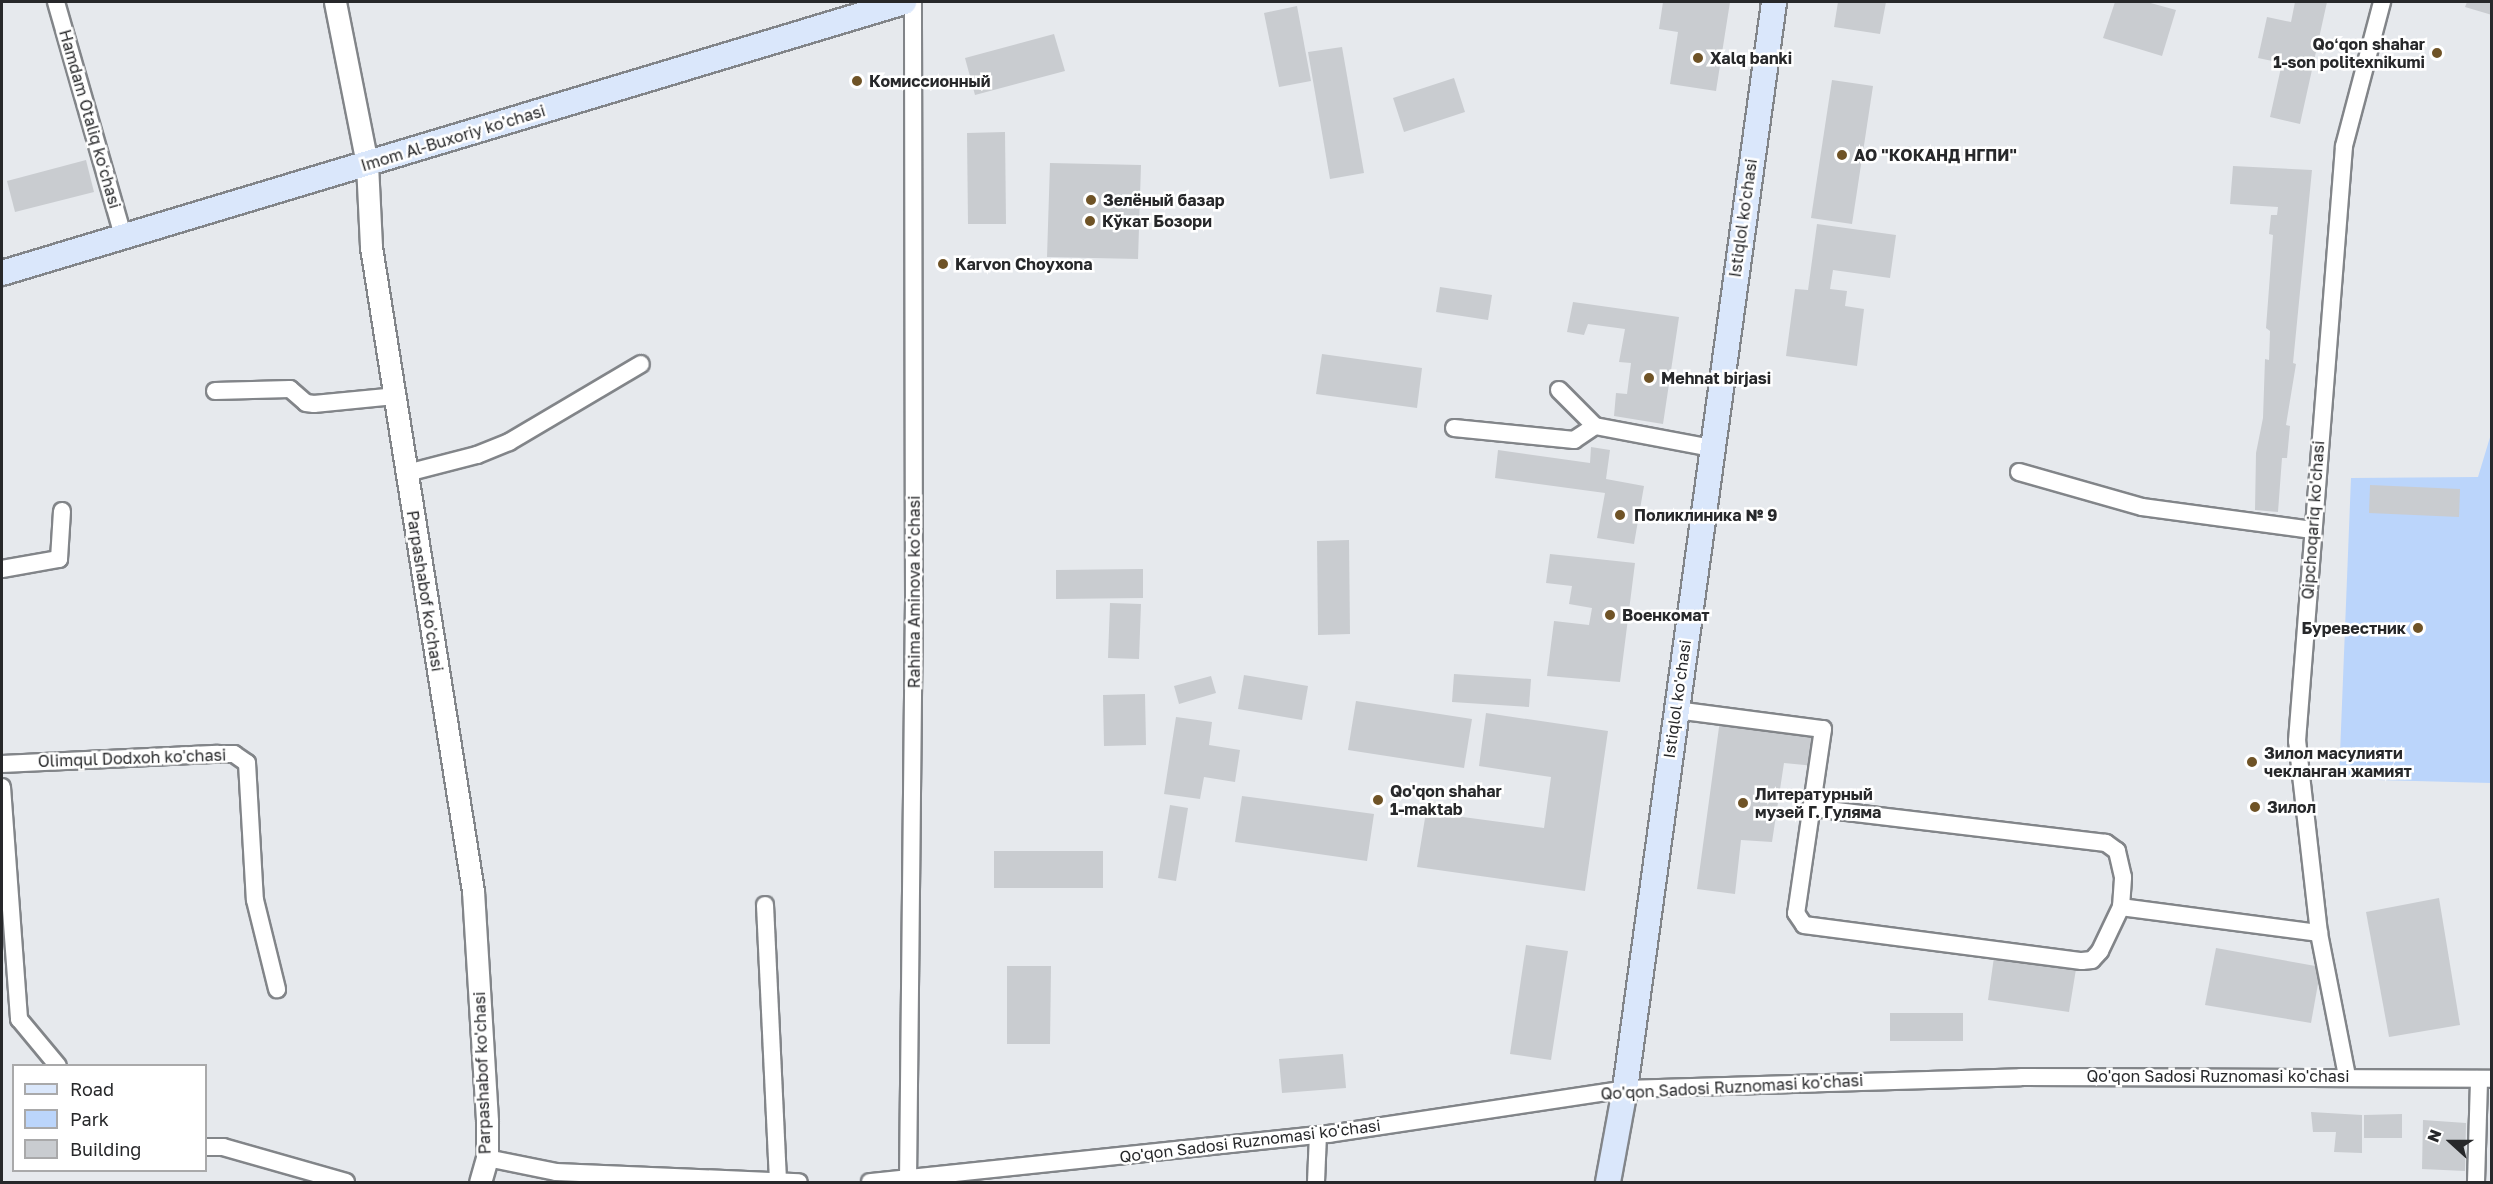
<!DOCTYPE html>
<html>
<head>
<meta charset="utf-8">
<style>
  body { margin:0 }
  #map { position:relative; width:2493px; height:1184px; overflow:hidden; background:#e6e9ed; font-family:"Golos Text",sans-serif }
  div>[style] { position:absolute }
  .green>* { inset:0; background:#bbd5fb }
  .building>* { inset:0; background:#c9ccd0 }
  .roads { filter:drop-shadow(2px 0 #828589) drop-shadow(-2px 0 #828589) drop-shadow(0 2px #828589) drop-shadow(0 -2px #828589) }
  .minor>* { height:16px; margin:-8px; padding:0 8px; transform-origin:8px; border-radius:8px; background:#fff }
  .tertiary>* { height:21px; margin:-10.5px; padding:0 10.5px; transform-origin:10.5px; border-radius:10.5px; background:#fff }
  .secondary>* { height:24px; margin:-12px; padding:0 12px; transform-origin:12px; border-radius:12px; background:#dae7fb }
  .dots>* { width:16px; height:16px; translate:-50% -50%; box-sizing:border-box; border:3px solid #fff; border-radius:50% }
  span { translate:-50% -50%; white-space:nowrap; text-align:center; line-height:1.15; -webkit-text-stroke:5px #fff; paint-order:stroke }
  .poi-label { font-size:16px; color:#27282a; font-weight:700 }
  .right { translate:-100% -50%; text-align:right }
  .left { translate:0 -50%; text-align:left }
  .street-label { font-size:16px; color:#27282a }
  .frame { position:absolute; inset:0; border:3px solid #27282a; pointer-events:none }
  .legend { position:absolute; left:12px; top:1064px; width:195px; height:108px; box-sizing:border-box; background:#fff; border:2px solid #a9a9aa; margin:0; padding:8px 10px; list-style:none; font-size:18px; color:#27282a }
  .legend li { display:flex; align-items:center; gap:12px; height:30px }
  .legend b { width:30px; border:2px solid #a9a9aa }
  .north { position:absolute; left:2421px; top:1112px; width:60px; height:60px; -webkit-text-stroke:4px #fff; paint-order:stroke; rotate:291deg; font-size:16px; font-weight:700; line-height:24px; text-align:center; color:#27282a }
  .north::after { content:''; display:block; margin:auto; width:21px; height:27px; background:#27282a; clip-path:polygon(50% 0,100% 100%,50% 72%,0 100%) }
</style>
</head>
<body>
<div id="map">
  <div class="green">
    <div style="clip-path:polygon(2491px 434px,2491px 783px,2339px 779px,2351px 478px,2478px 477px)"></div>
  </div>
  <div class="building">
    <div style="clip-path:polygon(1663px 2px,1730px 2px,1716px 91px,1670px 84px,1678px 32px,1659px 29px)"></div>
    <div style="clip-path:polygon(1838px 2px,1886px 2px,1880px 34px,1834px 27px)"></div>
    <div style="clip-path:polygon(2115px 2px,2147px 2px,2176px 10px,2162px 56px,2103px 38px)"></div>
    <div style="clip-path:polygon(2295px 2px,2327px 2px,2300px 124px,2270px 117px,2282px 63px,2258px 58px,2267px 17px,2291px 22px)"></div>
    <div style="clip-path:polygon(2467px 2px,2492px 2px,2492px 15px,2465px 7px)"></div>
    <div style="clip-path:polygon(1297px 6px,1311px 81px,1279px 87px,1264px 13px)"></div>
    <div style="clip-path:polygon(1054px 34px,1065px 71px,975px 95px,965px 58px)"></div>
    <div style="clip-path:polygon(1342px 47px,1364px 173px,1330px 179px,1308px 52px)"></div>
    <div style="clip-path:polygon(1454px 78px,1465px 112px,1404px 132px,1393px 98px)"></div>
    <div style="clip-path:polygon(1832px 80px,1873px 86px,1852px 224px,1811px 218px)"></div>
    <div style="clip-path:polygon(1005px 132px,1006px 224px,968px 224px,967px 133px)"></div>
    <div style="clip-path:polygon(86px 160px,94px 192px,15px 212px,7px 181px)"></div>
    <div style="clip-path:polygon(1050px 163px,1141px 165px,1138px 259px,1047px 257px)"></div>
    <div style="clip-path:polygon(2233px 166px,2312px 170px,2293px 363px,2296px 364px,2286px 425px,2290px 426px,2287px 458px,2282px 458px,2278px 512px,2255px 510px,2256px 453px,2263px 418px,2265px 359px,2269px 360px,2270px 331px,2266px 328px,2273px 235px,2269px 234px,2271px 215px,2277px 215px,2278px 207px,2230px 204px)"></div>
    <div style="clip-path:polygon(1817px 224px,1896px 235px,1890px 278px,1833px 270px,1830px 289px,1847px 291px,1845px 306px,1864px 309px,1857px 366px,1786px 356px,1795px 289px,1808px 290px)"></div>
    <div style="clip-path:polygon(1440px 287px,1492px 295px,1488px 320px,1436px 312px)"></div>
    <div style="clip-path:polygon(1573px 302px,1679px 317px,1663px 424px,1614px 416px,1616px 393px,1627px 394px,1631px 363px,1619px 362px,1625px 329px,1588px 324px,1584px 335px,1567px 332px)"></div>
    <div style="clip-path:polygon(1322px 354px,1422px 368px,1417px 408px,1316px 394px)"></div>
    <div style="clip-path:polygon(1591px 447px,1610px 450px,1606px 479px,1644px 486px,1634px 544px,1597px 538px,1605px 493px,1495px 478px,1498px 450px,1590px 463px)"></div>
    <div style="clip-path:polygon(2370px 485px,2460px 489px,2459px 517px,2369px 513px)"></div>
    <div style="clip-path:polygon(1349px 540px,1350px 634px,1318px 635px,1317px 541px)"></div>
    <div style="clip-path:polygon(1550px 554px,1635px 563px,1620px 682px,1547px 676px,1554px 621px,1589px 625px,1592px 608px,1569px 604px,1572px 586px,1546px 583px)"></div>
    <div style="clip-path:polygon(1143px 569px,1143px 598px,1056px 599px,1056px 570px)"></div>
    <div style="clip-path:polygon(1110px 603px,1141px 604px,1139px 659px,1108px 658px)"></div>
    <div style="clip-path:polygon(1454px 674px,1531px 679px,1529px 707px,1452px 702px)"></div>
    <div style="clip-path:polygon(1244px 675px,1308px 686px,1302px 720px,1238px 709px)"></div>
    <div style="clip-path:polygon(1211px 676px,1216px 693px,1179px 704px,1174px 686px)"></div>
    <div style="clip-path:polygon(1145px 694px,1146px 745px,1104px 746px,1103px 695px)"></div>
    <div style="clip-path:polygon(1356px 701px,1472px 719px,1464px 768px,1348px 750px)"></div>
    <div style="clip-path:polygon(1486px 713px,1608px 731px,1585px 891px,1417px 867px,1426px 812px,1544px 828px,1551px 777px,1479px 766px)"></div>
    <div style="clip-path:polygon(1176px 717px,1212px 722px,1209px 745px,1240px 750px,1235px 782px,1204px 777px,1200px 799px,1164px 794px)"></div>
    <div style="clip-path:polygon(1720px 720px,1818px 733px,1815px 766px,1784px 763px,1772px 842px,1741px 840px,1735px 894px,1697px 889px)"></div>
    <div style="clip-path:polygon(1242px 796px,1374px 814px,1367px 861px,1235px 842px)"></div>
    <div style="clip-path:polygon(1170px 805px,1188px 808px,1176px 881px,1158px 878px)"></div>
    <div style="clip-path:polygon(994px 851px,1103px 851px,1103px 888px,994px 888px)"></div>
    <div style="clip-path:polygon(2439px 898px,2460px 1025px,2389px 1037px,2366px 912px)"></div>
    <div style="clip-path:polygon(1526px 945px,1568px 951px,1551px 1060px,1510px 1054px)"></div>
    <div style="clip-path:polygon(2216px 948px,2321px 967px,2311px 1023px,2205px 1005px)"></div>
    <div style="clip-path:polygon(1994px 957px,2076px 969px,2069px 1012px,1988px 1000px)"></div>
    <div style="clip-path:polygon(1007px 966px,1051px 966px,1050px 1044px,1007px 1044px)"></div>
    <div style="clip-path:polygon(1890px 1013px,1963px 1013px,1963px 1041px,1890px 1041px)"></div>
    <div style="clip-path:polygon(1343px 1054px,1346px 1088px,1282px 1093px,1279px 1059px)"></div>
    <div style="clip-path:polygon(2311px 1112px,2362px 1115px,2362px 1153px,2334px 1152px,2336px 1132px,2313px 1132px)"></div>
    <div style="clip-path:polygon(2402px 1114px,2402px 1138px,2364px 1138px,2364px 1115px)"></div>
    <div style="clip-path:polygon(2423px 1120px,2466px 1123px,2465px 1171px,2422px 1169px)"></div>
  </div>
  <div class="roads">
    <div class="minor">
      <div style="left:56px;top:2px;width:243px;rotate:74deg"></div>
      <div style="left:1559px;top:390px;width:51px;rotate:45deg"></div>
      <div style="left:1595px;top:426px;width:118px;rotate:10.7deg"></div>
      <div style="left:215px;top:391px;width:75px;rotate:-1.5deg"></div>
      <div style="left:290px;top:389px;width:21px;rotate:41deg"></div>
      <div style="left:306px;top:403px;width:8px;rotate:7deg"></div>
      <div style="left:314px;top:404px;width:81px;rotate:-5.6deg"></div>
      <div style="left:1454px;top:428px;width:121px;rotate:5.7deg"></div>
      <div style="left:1574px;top:440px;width:25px;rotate:-34deg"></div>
      <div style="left:2019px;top:472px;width:128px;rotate:15.9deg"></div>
      <div style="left:2142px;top:507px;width:172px;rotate:7.7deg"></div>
      <div style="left:407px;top:473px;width:72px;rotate:-14.4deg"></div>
      <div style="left:477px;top:455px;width:35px;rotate:-22deg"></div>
      <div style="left:509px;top:442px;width:153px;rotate:-30.6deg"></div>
      <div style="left:2px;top:569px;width:58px;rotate:-10deg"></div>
      <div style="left:59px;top:559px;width:48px;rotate:-86.4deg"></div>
      <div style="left:1676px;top:710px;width:148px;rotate:7.4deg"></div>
      <div style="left:1823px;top:729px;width:186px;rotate:98.3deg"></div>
      <div style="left:1796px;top:913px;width:14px;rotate:56deg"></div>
      <div style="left:1804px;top:925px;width:280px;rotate:7.4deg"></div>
      <div style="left:2082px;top:961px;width:10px;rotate:-6deg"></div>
      <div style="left:2092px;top:960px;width:12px;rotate:-48deg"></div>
      <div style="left:2100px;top:951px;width:49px;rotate:-64.5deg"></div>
      <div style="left:2121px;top:907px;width:30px;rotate:-86deg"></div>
      <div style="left:2123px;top:877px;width:27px;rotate:-103deg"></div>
      <div style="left:2117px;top:851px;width:14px;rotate:-144deg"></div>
      <div style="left:2106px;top:843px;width:297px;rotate:-173.2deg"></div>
      <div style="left:2px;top:764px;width:216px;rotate:-2.7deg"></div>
      <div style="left:218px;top:754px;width:16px"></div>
      <div style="left:234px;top:754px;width:16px;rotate:35deg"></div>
      <div style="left:247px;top:763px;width:137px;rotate:86.7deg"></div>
      <div style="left:255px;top:900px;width:92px;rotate:76.1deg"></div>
      <div style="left:2px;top:787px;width:233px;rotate:85.8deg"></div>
      <div style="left:19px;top:1019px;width:61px;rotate:50.3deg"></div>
      <div style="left:765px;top:905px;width:277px;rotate:87.3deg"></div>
      <div style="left:2121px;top:907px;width:200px;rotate:7.5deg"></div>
      <div style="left:2347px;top:1076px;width:146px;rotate:-101.1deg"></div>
      <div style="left:2319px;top:933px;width:193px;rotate:-96.5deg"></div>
      <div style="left:2297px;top:741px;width:597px;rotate:-85.48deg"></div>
      <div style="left:2344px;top:146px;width:149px;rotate:-75.2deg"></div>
      <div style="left:206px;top:1147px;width:17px"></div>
      <div style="left:223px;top:1147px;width:128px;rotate:15.9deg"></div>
      <div style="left:487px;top:1158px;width:70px;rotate:11.5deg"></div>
      <div style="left:556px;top:1172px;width:243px;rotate:2.4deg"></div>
      <div style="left:870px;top:1182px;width:462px;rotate:-6deg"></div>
      <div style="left:1329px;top:1134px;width:299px;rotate:-8.6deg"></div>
      <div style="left:1625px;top:1089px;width:396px;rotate:-1.7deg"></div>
      <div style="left:2021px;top:1077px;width:471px;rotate:0.2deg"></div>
      <div style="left:908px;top:1182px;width:586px;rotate:-89.41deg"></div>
      <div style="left:914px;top:596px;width:594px;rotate:-90.1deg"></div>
      <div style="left:1316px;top:1182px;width:47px;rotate:-87.6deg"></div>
      <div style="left:2476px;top:1182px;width:103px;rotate:-88.3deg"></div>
    </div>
    <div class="tertiary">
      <div style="left:335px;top:2px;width:165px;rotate:78.8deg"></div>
      <div style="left:367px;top:164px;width:83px;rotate:87.2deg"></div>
      <div style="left:371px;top:247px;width:652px;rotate:81deg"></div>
      <div style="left:473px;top:891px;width:230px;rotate:86.5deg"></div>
      <div style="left:487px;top:1121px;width:37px;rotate:90deg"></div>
      <div style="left:487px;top:1158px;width:25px;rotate:106deg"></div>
    </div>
    <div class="secondary">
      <div style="left:2px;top:273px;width:942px;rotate:-16.72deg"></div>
      <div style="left:1608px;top:1182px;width:95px;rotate:-79.6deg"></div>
      <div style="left:1625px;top:1089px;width:1097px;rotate:-82.19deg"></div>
    </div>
  </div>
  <div class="dots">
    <div style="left:2437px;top:53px;background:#6f5326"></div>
    <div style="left:1698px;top:58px;background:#6f5326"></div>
    <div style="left:857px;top:81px;background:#6f5326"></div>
    <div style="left:1842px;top:155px;background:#6f5326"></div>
    <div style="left:1091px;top:200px;background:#6f5326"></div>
    <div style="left:1090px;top:221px;background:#6f5326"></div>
    <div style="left:943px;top:264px;background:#6f5326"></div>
    <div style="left:1649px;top:378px;background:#6f5326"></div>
    <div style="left:1620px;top:515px;background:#6f5326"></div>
    <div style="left:1610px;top:615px;background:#6f5326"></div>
    <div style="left:2418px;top:628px;background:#6f5326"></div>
    <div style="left:2252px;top:762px;background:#6f5326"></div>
    <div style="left:1378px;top:800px;background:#6f5326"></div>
    <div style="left:1743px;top:803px;background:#6f5326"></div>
    <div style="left:2255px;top:807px;background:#6f5326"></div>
  </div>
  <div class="poi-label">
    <span class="right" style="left:2425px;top:53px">Qoʻqon shahar<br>1-son politexnikumi</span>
    <span class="left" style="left:1710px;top:58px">Xalq banki</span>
    <span class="left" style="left:869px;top:81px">Комиссионный</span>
    <span class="left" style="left:1854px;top:155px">АО "КОКАНД НГПИ"</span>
    <span class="left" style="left:1103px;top:200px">Зелёный базар</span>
    <span class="left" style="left:1102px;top:221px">Кўкат Бозори</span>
    <span class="left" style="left:955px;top:264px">Karvon Choyxona</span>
    <span class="left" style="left:1661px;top:378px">Mehnat birjasi</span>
    <span class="left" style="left:1634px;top:515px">Поликлиника № 9</span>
    <span class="left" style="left:1622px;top:615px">Военкомат</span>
    <span class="right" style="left:2406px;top:628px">Буревестник</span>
    <span class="left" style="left:2264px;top:762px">Зилол масулияти<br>чекланган жамият</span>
    <span class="left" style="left:1390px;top:800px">Qo'qon shahar<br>1-maktab</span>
    <span class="left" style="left:1755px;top:803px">Литературный<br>музей Г. Гуляма</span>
    <span class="left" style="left:2267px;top:807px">Зилол</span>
  </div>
  <div class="street-label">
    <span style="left:90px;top:119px;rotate:74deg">Hamdam Otaliq koʻchasi</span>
    <span style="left:453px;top:138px;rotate:-17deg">Imom Al-Buxoriy ko'chasi</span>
    <span style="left:1743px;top:218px;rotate:-82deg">Istiqlol ko'chasi</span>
    <span style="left:2313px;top:520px;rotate:-86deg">Qipchoqariq ko'chasi</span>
    <span style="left:425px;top:591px;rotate:81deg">Parpashabof ko'chasi</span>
    <span style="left:914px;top:592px;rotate:-90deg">Rahima Aminova ko'chasi</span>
    <span style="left:1677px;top:699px;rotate:-82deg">Istiqlol ko'chasi</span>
    <span style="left:132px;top:758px;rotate:-2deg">Olimqul Dodxoh ko'chasi</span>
    <span style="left:482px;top:1073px;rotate:-92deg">Parpashabof ko'chasi</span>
    <span style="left:2218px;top:1076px">Qo'qon Sadosi Ruznomasi ko'chasi</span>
    <span style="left:1732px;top:1087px;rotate:-3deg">Qo'qon Sadosi Ruznomasi ko'chasi</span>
    <span style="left:1250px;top:1141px;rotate:-7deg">Qo'qon Sadosi Ruznomasi ko'chasi</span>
  </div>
  <div class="frame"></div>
  <ul class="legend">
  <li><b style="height:8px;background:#dae7fb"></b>Road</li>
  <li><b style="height:16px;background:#bbd5fb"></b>Park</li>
  <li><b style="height:16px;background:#c9ccd0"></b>Building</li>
  </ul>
  <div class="north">N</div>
</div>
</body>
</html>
